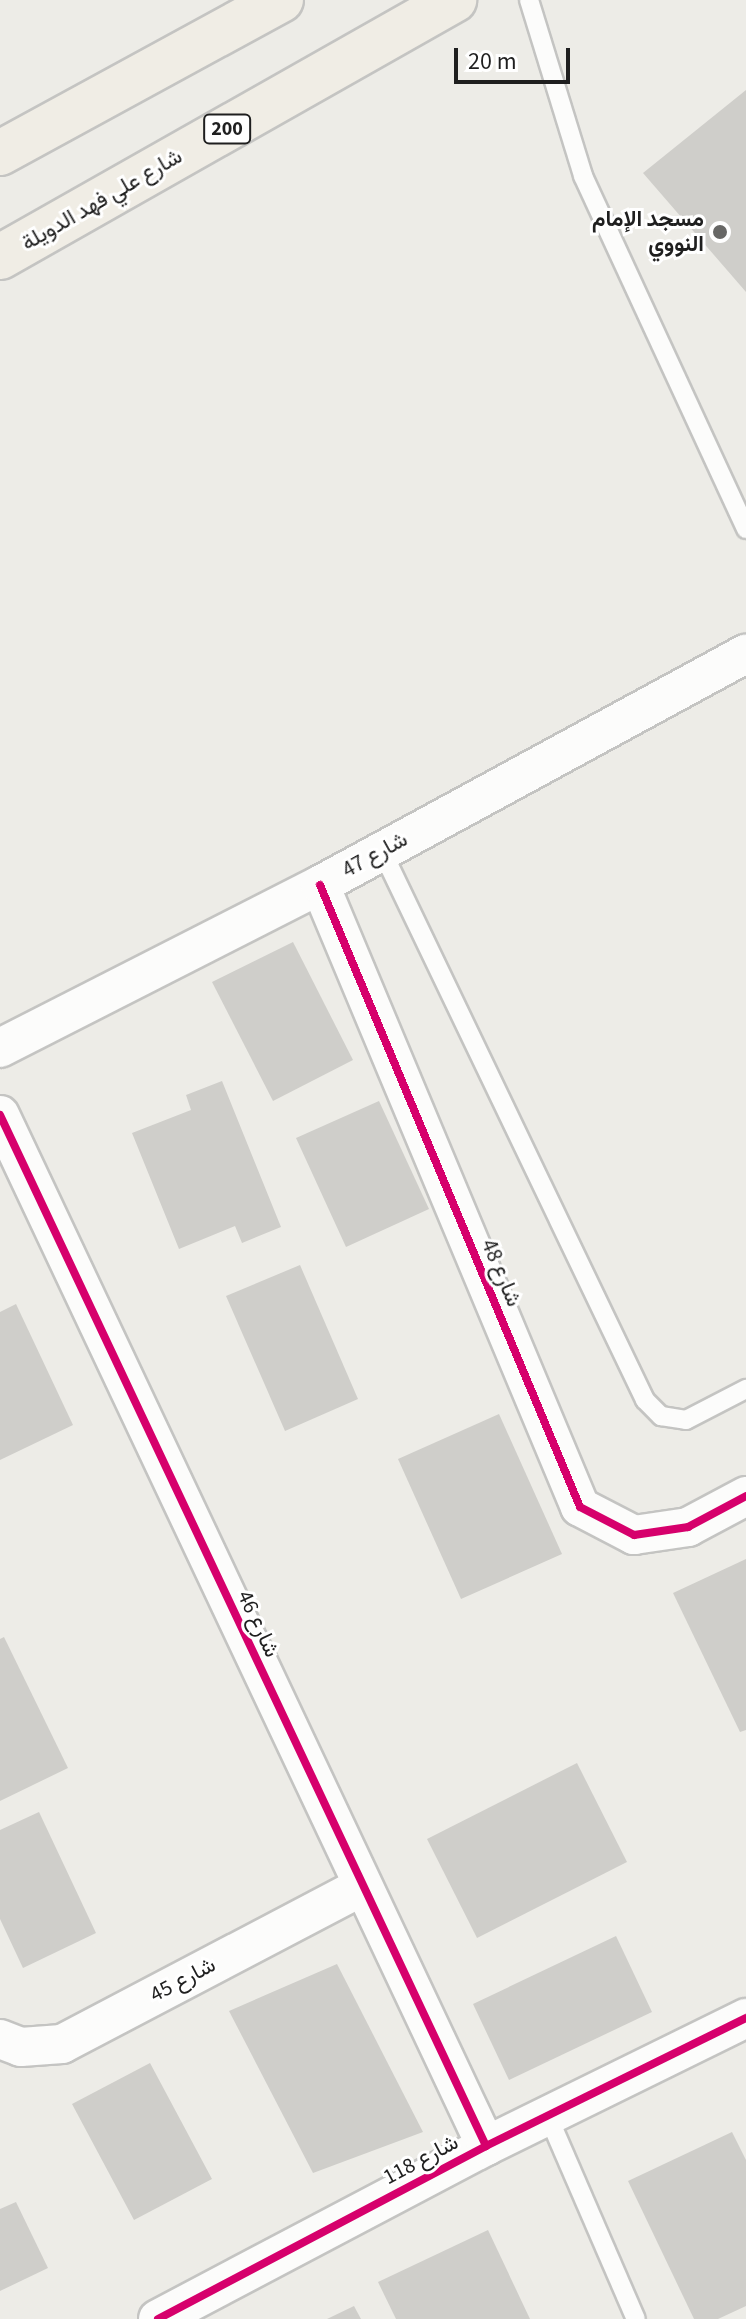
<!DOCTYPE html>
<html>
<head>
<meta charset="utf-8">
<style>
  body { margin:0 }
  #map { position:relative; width:746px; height:2319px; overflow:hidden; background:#edece7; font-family:"Source Sans 3",Vazirmatn,sans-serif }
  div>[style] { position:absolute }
  .building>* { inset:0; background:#cfceca }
  .roads { filter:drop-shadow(2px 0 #c4c4c2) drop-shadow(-2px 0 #c4c4c2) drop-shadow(0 2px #c4c4c2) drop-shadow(0 -2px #c4c4c2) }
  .lane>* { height:18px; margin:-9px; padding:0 9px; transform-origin:9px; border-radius:9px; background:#fcfcfb }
  .street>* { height:38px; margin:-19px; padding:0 19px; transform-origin:19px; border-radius:19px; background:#fcfcfb }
  .primary>* { height:44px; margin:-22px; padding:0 22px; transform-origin:22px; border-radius:22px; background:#f0ede5 }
  .cycleway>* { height:8px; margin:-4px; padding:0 4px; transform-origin:4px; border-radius:4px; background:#d6006c }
  .dots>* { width:22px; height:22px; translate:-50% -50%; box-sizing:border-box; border:4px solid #fff; border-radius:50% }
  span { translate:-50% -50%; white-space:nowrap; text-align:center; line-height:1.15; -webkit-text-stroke:6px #fff; paint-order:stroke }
  .shield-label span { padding:2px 6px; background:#fff; border:2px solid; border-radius:6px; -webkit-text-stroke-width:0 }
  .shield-label { font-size:20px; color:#1f1f1f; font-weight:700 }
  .street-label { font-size:22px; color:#1f1f1f }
  .poi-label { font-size:22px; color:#1f1f1f; font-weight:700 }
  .right { translate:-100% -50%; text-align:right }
  .scale { position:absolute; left:454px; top:48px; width:116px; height:36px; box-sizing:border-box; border:4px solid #1f1f1f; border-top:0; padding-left:10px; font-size:24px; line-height:28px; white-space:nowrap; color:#1f1f1f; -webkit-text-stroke:6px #fff; paint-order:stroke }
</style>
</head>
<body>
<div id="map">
  <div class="building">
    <div style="clip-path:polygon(746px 90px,746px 292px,643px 173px)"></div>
    <div style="clip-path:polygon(293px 942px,353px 1060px,273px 1101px,212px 982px)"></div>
    <div style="clip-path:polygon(222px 1081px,281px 1227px,242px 1243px,235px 1226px,179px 1249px,132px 1133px,191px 1110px,186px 1095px)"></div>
    <div style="clip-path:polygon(379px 1101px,429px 1209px,346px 1247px,296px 1138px)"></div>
    <div style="clip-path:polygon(300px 1265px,358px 1399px,285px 1431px,226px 1296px)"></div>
    <div style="clip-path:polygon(16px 1304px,73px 1425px,0 1460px,0 1312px)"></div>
    <div style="clip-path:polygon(499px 1414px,562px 1554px,461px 1599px,398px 1459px)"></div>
    <div style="clip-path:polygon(746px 1559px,746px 1730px,740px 1732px,673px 1593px)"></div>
    <div style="clip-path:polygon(4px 1637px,68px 1768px,0 1801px,0 1639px)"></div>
    <div style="clip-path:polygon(577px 1763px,627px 1862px,477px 1938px,427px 1839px)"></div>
    <div style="clip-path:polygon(39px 1812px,96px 1933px,23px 1968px,0 1919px,0 1830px)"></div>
    <div style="clip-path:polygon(616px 1936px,652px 2012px,509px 2080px,473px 2004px)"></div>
    <div style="clip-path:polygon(337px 1964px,423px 2132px,313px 2173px,229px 2011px)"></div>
    <div style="clip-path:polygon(150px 2063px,212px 2179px,134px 2220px,72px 2104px)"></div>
    <div style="clip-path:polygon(732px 2132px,746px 2160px,746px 2306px,718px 2319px,694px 2319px,628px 2181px)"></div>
    <div style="clip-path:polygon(16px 2202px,48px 2268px,0 2291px,0 2209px)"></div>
    <div style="clip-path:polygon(488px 2230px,530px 2319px,396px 2319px,378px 2282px)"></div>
    <div style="clip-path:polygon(354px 2306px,361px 2319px,327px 2319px)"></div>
  </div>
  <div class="roads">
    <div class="lane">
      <div style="left:529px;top:0;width:184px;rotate:72.9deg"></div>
      <div style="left:583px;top:176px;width:389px;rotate:65.2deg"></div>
      <div style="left:382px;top:851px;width:609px;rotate:64.4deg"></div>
      <div style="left:645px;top:1400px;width:23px;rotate:45deg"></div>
      <div style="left:661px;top:1416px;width:25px;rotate:9deg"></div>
      <div style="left:686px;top:1420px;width:68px;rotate:-27.3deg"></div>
      <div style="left:548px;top:2116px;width:221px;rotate:66.6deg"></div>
    </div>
    <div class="street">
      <div style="left:320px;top:885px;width:674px;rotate:67.31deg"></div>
      <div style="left:580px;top:1507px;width:61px;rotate:27.4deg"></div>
      <div style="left:634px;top:1535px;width:55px;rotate:-8.4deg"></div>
      <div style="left:688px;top:1527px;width:66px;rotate:-28.1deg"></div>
      <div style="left:0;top:1048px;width:359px;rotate:-27deg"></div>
      <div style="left:320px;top:885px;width:485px;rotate:-28.5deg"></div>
      <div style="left:0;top:1115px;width:1140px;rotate:64.76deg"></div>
      <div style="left:0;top:2039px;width:22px;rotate:21deg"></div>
      <div style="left:21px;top:2047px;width:41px;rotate:-4.2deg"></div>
      <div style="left:62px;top:2044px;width:338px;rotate:-27.7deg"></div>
      <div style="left:158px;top:2319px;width:371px;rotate:-27.8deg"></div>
      <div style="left:486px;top:2146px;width:290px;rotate:-26.2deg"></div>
    </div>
    <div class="primary">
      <div style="left:0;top:153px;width:320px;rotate:-28.6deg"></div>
      <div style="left:0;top:257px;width:522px;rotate:-29.51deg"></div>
    </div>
  </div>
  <div class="cycleway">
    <div style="left:320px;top:885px;width:674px;rotate:67.31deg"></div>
    <div style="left:580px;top:1507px;width:61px;rotate:27.4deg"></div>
    <div style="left:634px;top:1535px;width:55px;rotate:-8.4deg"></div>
    <div style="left:688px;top:1527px;width:66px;rotate:-28.1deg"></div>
    <div style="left:0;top:1115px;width:1140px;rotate:64.76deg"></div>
    <div style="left:158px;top:2319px;width:371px;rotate:-27.8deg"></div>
    <div style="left:486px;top:2146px;width:290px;rotate:-26.2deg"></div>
  </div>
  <div class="dots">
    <div style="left:720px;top:232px;background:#676765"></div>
  </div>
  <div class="shield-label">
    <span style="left:227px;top:129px">200</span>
  </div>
  <div class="street-label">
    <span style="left:102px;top:200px;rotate:-30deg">شارع علي فهد الدويلة</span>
    <span style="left:375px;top:855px;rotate:-29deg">شارع 47</span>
    <span style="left:501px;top:1273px;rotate:67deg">شارع 48</span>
    <span style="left:258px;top:1624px;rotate:65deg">شارع 46</span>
    <span style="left:183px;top:1980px;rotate:-28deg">شارع 45</span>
    <span style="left:421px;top:2160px;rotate:-28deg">شارع 118</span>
  </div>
  <div class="poi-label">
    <span class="right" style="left:704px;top:232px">مسجد الإمام<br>النووي</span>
  </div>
  <div class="scale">20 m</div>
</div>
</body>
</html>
